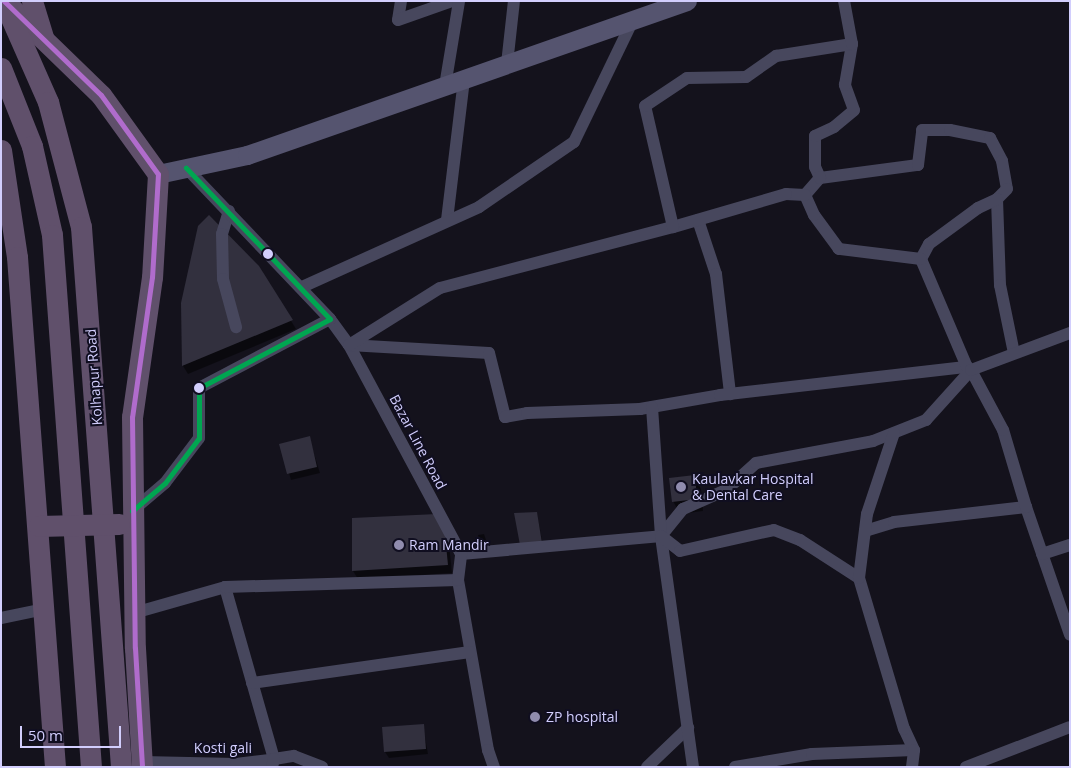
<!DOCTYPE html>
<html>
<head>
<meta charset="utf-8">
<style>
  body { margin:0 }
  #map { position:relative; width:1071px; height:768px; overflow:hidden; background:#14121c; font-family:"Open Sans",sans-serif }
  div>[style] { position:absolute }
  .shadow>* { inset:0; background:#0007 }
  .building>* { inset:0; background:#32303e }
  .minor>* { height:12px; margin:-6px; padding:0 6px; transform-origin:6px; border-radius:6px; background:#47475d }
  .secondary>* { height:19px; margin:-9.5px; padding:0 9.5px; transform-origin:9.5px; border-radius:9.5px; background:#55546f }
  .trunk>* { height:21px; margin:-10.5px; padding:0 10.5px; transform-origin:10.5px; border-radius:10.5px; background:#60506b }
  .bus-1>* { height:5px; margin:-2.5px; padding:0 2.5px; transform-origin:2.5px; border-radius:2.5px; background:#00a651 }
  .bus-2>* { height:5px; margin:-2.5px; padding:0 2.5px; transform-origin:2.5px; border-radius:2.5px; background:#b06ccc }
  .dots>* { width:14px; height:14px; translate:-50% -50%; box-sizing:border-box; border:2px solid #100e20; border-radius:50% }
  span { translate:-50% -50%; white-space:nowrap; text-align:center; line-height:1.15; -webkit-text-stroke:4px #100e20; paint-order:stroke }
  .street-label { font-size:14px; color:#d2cefd }
  .poi-label { font-size:14px; color:#d2cefd }
  .left { translate:0 -50%; text-align:left }
  .frame { position:absolute; inset:0; border:2px solid #d2cefd; pointer-events:none }
  .scale { position:absolute; left:20px; top:726px; width:101px; height:22px; box-sizing:border-box; border:2px solid #d2cefd; border-top:0; padding-left:6px; font-size:15px; line-height:18px; white-space:nowrap; color:#d2cefd; -webkit-text-stroke:4px #100e20; paint-order:stroke }
</style>
</head>
<body>
<div id="map">
  <div class="shadow">
    <div style="clip-path:polygon(258px 266px,296px 329px,188px 374px,183px 366px,182px 303px)"></div>
    <div style="clip-path:polygon(309px 438px,320px 473px,291px 480px,281px 445px)"></div>
    <div style="clip-path:polygon(694px 476px,701px 489px,703px 511px,680px 514px,673px 501px)"></div>
    <div style="clip-path:polygon(537px 513px,543px 546px,523px 549px)"></div>
    <div style="clip-path:polygon(353px 519px,448px 534px,452px 573px,358px 579px,353px 571px)"></div>
    <div style="clip-path:polygon(484px 534px,486px 540px,480px 541px,478px 535px)"></div>
    <div style="clip-path:polygon(423px 725px,428px 754px,389px 758px,385px 752px)"></div>
  </div>
  <div class="building">
    <div style="clip-path:polygon(209px 215px,259px 266px,293px 320px,182px 366px,181px 303px,198px 226px)"></div>
    <div style="clip-path:polygon(310px 436px,317px 467px,287px 474px,279px 444px)"></div>
    <div style="clip-path:polygon(695px 475px,697px 499px,672px 502px,669px 478px)"></div>
    <div style="clip-path:polygon(537px 512px,542px 543px,520px 545px,514px 513px)"></div>
    <div style="clip-path:polygon(437px 514px,444px 525px,448px 565px,352px 571px,352px 518px)"></div>
    <div style="clip-path:polygon(424px 724px,426px 749px,384px 752px,382px 727px)"></div>
  </div>
  <div class="minor">
    <div style="left:401px;top:1px;width:19px;rotate:99deg"></div>
    <div style="left:398px;top:20px;width:57px;rotate:-19.4deg"></div>
    <div style="left:507px;top:64px;width:63px;rotate:-83.7deg"></div>
    <div style="left:445px;top:86px;width:86px;rotate:-80.6deg"></div>
    <div style="left:820px;top:178px;width:99px;rotate:-7.6deg"></div>
    <div style="left:918px;top:165px;width:35px;rotate:-83deg"></div>
    <div style="left:922px;top:130px;width:28px"></div>
    <div style="left:950px;top:130px;width:41px;rotate:11.3deg"></div>
    <div style="left:990px;top:138px;width:26px;rotate:62deg"></div>
    <div style="left:1002px;top:161px;width:28px;rotate:80deg"></div>
    <div style="left:1007px;top:189px;width:14px;rotate:135deg"></div>
    <div style="left:997px;top:199px;width:86px;rotate:88deg"></div>
    <div style="left:1000px;top:285px;width:69px;rotate:78.4deg"></div>
    <div style="left:805px;top:195px;width:23px;rotate:-49deg"></div>
    <div style="left:820px;top:178px;width:12px;rotate:-114deg"></div>
    <div style="left:815px;top:167px;width:31px;rotate:-90deg"></div>
    <div style="left:815px;top:136px;width:21px;rotate:-25deg"></div>
    <div style="left:834px;top:127px;width:26px;rotate:-40deg"></div>
    <div style="left:854px;top:110px;width:27px;rotate:-110deg"></div>
    <div style="left:845px;top:85px;width:42px;rotate:-80.3deg"></div>
    <div style="left:229px;top:211px;width:24px;rotate:107deg"></div>
    <div style="left:222px;top:234px;width:45px;rotate:88.7deg"></div>
    <div style="left:223px;top:279px;width:50px;rotate:74.8deg"></div>
    <div style="left:447px;top:220px;width:142px;rotate:-83.1deg"></div>
    <div style="left:698px;top:220px;width:57px;rotate:71.6deg"></div>
    <div style="left:716px;top:274px;width:121px;rotate:83.3deg"></div>
    <div style="left:921px;top:259px;width:17px;rotate:-62deg"></div>
    <div style="left:929px;top:244px;width:61px;rotate:-36.3deg"></div>
    <div style="left:978px;top:208px;width:21px;rotate:-25deg"></div>
    <div style="left:302px;top:287px;width:194px;rotate:-24.3deg"></div>
    <div style="left:479px;top:207px;width:115px;rotate:-34.4deg"></div>
    <div style="left:574px;top:142px;width:136px;rotate:-64.2deg"></div>
    <div style="left:330px;top:319px;width:32px;rotate:54deg"></div>
    <div style="left:349px;top:345px;width:237px;rotate:61.8deg"></div>
    <div style="left:349px;top:345px;width:140px;rotate:3.3deg"></div>
    <div style="left:489px;top:353px;width:66px;rotate:76deg"></div>
    <div style="left:505px;top:417px;width:22px;rotate:-10deg"></div>
    <div style="left:527px;top:413px;width:113px;rotate:-2deg"></div>
    <div style="left:640px;top:409px;width:81px;rotate:-9.9deg"></div>
    <div style="left:720px;top:395px;width:249px;rotate:-6.5deg"></div>
    <div style="left:967px;top:367px;width:117px;rotate:-113.1deg"></div>
    <div style="left:921px;top:259px;width:83px;rotate:-173deg"></div>
    <div style="left:839px;top:249px;width:42px;rotate:-126.3deg"></div>
    <div style="left:814px;top:215px;width:22px;rotate:-114deg"></div>
    <div style="left:805px;top:195px;width:19px;rotate:-177deg"></div>
    <div style="left:786px;top:194px;width:118px;rotate:163.7deg"></div>
    <div style="left:349px;top:345px;width:107px;rotate:-32.1deg"></div>
    <div style="left:440px;top:288px;width:241px;rotate:-14.7deg"></div>
    <div style="left:673px;top:227px;width:124px;rotate:-103deg"></div>
    <div style="left:645px;top:106px;width:50px;rotate:-33.7deg"></div>
    <div style="left:687px;top:78px;width:59px;rotate:-1deg"></div>
    <div style="left:746px;top:77px;width:37px;rotate:-35deg"></div>
    <div style="left:776px;top:56px;width:77px;rotate:-9deg"></div>
    <div style="left:852px;top:44px;width:44px;rotate:-100.5deg"></div>
    <div style="left:1026px;top:507px;width:135px;rotate:71deg"></div>
    <div style="left:132px;top:511px;width:43px;rotate:-40.3deg"></div>
    <div style="left:165px;top:483px;width:56px;rotate:-52.9deg"></div>
    <div style="left:199px;top:438px;width:50px;rotate:-90deg"></div>
    <div style="left:199px;top:388px;width:148px;rotate:-27.8deg"></div>
    <div style="left:330px;top:319px;width:209px;rotate:-133.6deg"></div>
    <div style="left:865px;top:531px;width:30px;rotate:-17deg"></div>
    <div style="left:894px;top:522px;width:133px;rotate:-6.5deg"></div>
    <div style="left:1026px;top:507px;width:80px;rotate:-106.6deg"></div>
    <div style="left:1003px;top:430px;width:68px;rotate:-118.1deg"></div>
    <div style="left:661px;top:536px;width:35px;rotate:-51deg"></div>
    <div style="left:683px;top:509px;width:47px;rotate:-23.8deg"></div>
    <div style="left:726px;top:490px;width:40px;rotate:-42deg"></div>
    <div style="left:756px;top:463px;width:119px;rotate:-10.6deg"></div>
    <div style="left:873px;top:441px;width:57px;rotate:-21.6deg"></div>
    <div style="left:926px;top:420px;width:67px;rotate:-48deg"></div>
    <div style="left:971px;top:370px;width:106px;rotate:-20.5deg"></div>
    <div style="left:461px;top:554px;width:201px;rotate:-5.1deg"></div>
    <div style="left:661px;top:536px;width:129px;rotate:-94deg"></div>
    <div style="left:1042px;top:554px;width:29px;rotate:-18deg"></div>
    <div style="left:458px;top:580px;width:173px;rotate:80deg"></div>
    <div style="left:488px;top:750px;width:18px;rotate:71deg"></div>
    <div style="left:225px;top:587px;width:179px;rotate:74.1deg"></div>
    <div style="left:274px;top:759px;width:20px;rotate:-9deg"></div>
    <div style="left:294px;top:756px;width:30px;rotate:21deg"></div>
    <div style="left:134px;top:613px;width:95px;rotate:-15.9deg"></div>
    <div style="left:225px;top:587px;width:233px;rotate:-1.7deg"></div>
    <div style="left:458px;top:580px;width:26px;rotate:-83deg"></div>
    <div style="left:1px;top:618px;width:45px;rotate:-11.6deg"></div>
    <div style="left:252px;top:683px;width:220px;rotate:-8.1deg"></div>
    <div style="left:142px;top:762px;width:94px;rotate:1.2deg"></div>
    <div style="left:236px;top:764px;width:38px;rotate:-7deg"></div>
    <div style="left:274px;top:759px;width:8px;rotate:104deg"></div>
    <div style="left:647px;top:767px;width:57px;rotate:-43.6deg"></div>
    <div style="left:693px;top:767px;width:233px;rotate:-97.9deg"></div>
    <div style="left:661px;top:536px;width:24px;rotate:38deg"></div>
    <div style="left:680px;top:551px;width:96px;rotate:-12.6deg"></div>
    <div style="left:774px;top:530px;width:28px;rotate:21deg"></div>
    <div style="left:800px;top:540px;width:70px;rotate:32.8deg"></div>
    <div style="left:735px;top:767px;width:78px;rotate:-9.6deg"></div>
    <div style="left:812px;top:754px;width:102px;rotate:-2.2deg"></div>
    <div style="left:914px;top:750px;width:23px;rotate:-115deg"></div>
    <div style="left:904px;top:729px;width:158px;rotate:-106.6deg"></div>
    <div style="left:859px;top:578px;width:64px;rotate:-82.9deg"></div>
    <div style="left:867px;top:514px;width:85px;rotate:-71.6deg"></div>
    <div style="left:912px;top:767px;width:17px;rotate:-83deg"></div>
    <div style="left:966px;top:767px;width:111px;rotate:-21deg"></div>
  </div>
  <div class="secondary">
    <div style="left:158px;top:174px;width:91px;rotate:-12.1deg"></div>
    <div style="left:247px;top:155px;width:466px;rotate:-19.3deg"></div>
  </div>
  <div class="trunk">
    <div style="left:4px;top:1px;width:135px;rotate:44.1deg"></div>
    <div style="left:101px;top:95px;width:97px;rotate:54.2deg"></div>
    <div style="left:158px;top:174px;width:103px;rotate:93.3deg"></div>
    <div style="left:152px;top:277px;width:141px;rotate:98.1deg"></div>
    <div style="left:132px;top:417px;width:231px;rotate:89.3deg"></div>
    <div style="left:135px;top:648px;width:119px;rotate:86.6deg"></div>
    <div style="left:32px;top:1px;width:37px;rotate:73deg"></div>
    <div style="left:7px;top:9px;width:102px;rotate:66.2deg"></div>
    <div style="left:48px;top:102px;width:129px;rotate:75.2deg"></div>
    <div style="left:81px;top:227px;width:541px;rotate:85.76deg"></div>
    <div style="left:1px;top:68px;width:84px;rotate:68.3deg"></div>
    <div style="left:32px;top:146px;width:91px;rotate:77.3deg"></div>
    <div style="left:52px;top:235px;width:533px;rotate:85.81deg"></div>
    <div style="left:1px;top:150px;width:108px;rotate:81.5deg"></div>
    <div style="left:17px;top:257px;width:511px;rotate:85.74deg"></div>
    <div style="left:39px;top:526px;width:80px;rotate:-1.4deg"></div>
  </div>
  <div class="bus-1">
    <div style="left:132px;top:511px;width:43px;rotate:-40.3deg"></div>
    <div style="left:165px;top:483px;width:56px;rotate:-52.9deg"></div>
    <div style="left:199px;top:438px;width:50px;rotate:-90deg"></div>
    <div style="left:199px;top:388px;width:148px;rotate:-27.8deg"></div>
    <div style="left:330px;top:319px;width:209px;rotate:-133.6deg"></div>
  </div>
  <div class="bus-2">
    <div style="left:4px;top:1px;width:135px;rotate:44.1deg"></div>
    <div style="left:101px;top:95px;width:97px;rotate:54.2deg"></div>
    <div style="left:158px;top:174px;width:103px;rotate:93.3deg"></div>
    <div style="left:152px;top:277px;width:141px;rotate:98.1deg"></div>
    <div style="left:132px;top:417px;width:231px;rotate:89.3deg"></div>
    <div style="left:135px;top:648px;width:119px;rotate:86.6deg"></div>
  </div>
  <div class="dots">
    <div style="left:268px;top:254px;background:#d2cefd"></div>
    <div style="left:199px;top:388px;background:#d2cefd"></div>
    <div style="left:681px;top:487px;background:#908cae"></div>
    <div style="left:399px;top:545px;background:#908cae"></div>
    <div style="left:535px;top:717px;background:#908cae"></div>
  </div>
  <div class="street-label">
    <span style="left:94px;top:377px;rotate:-94deg">Kolhapur Road</span>
    <span style="left:418px;top:442px;rotate:62deg">Bazar Line Road</span>
    <span style="left:223px;top:748px">Kosti gali</span>
  </div>
  <div class="poi-label">
    <span class="left" style="left:692px;top:487px">Kaulavkar Hospital<br>&amp; Dental Care</span>
    <span class="left" style="left:409px;top:545px">Ram Mandir</span>
    <span class="left" style="left:546px;top:717px">ZP hospital</span>
  </div>
  <div class="frame"></div>
  <div class="scale">50 m</div>
</div>
</body>
</html>
